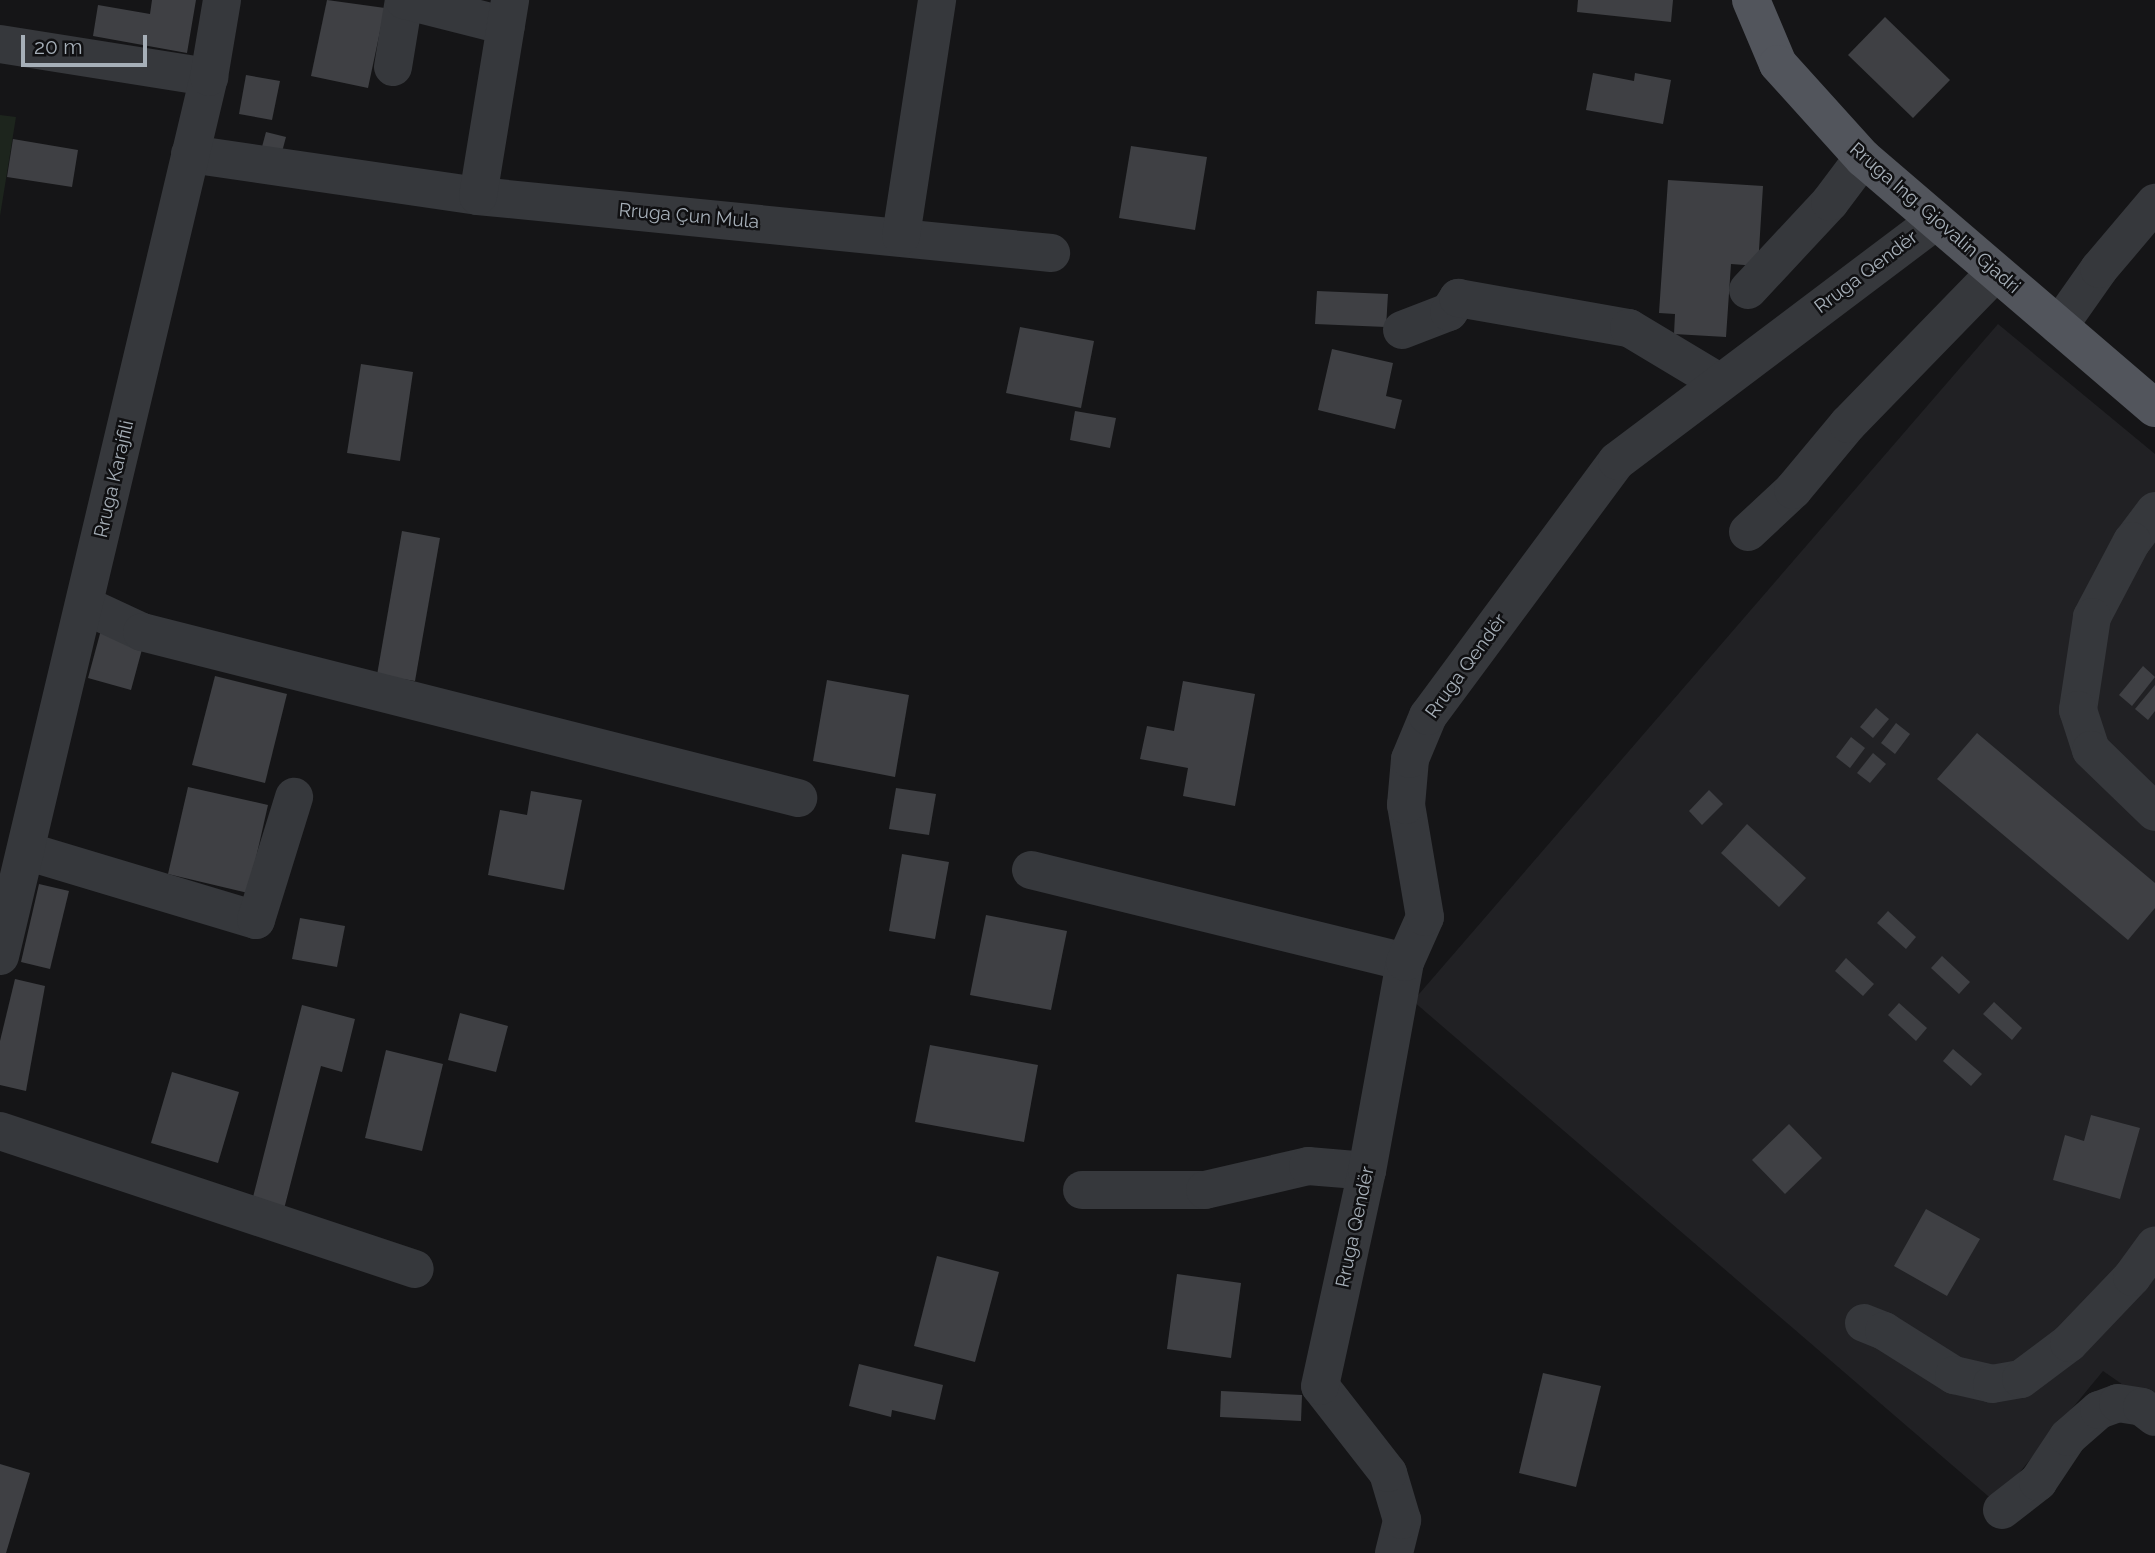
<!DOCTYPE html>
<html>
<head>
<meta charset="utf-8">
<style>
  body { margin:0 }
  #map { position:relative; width:2155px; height:1553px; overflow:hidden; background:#151517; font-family:Raleway,sans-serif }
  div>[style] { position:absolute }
  .built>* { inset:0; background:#212124 }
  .green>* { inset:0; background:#1d251d }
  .building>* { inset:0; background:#3f4044 }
  .minor>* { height:38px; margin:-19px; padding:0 19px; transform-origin:19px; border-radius:19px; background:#36383c }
  .major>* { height:38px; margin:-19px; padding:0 19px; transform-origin:19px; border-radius:19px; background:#52555c }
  span { translate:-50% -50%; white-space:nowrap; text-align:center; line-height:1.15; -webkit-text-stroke:5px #101012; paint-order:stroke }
  .street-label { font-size:19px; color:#a6afb8 }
  .scale { position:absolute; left:21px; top:35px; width:126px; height:32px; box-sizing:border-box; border:4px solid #a6afb8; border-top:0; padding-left:9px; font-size:21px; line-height:24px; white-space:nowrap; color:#a6afb8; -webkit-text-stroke:5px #101012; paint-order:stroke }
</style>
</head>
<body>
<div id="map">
  <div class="built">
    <div style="clip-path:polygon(1998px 324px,2155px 454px,2155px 1407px,2103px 1371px,1995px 1502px,1413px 1001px)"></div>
  </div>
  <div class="green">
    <div style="clip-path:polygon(0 115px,16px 117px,0 216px)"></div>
  </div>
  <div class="building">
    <div style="clip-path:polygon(152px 0,196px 0,187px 53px,93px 36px,98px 5px,150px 14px)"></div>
    <div style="clip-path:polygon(327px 0,385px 8px,368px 88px,311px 76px)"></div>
    <div style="clip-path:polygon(1578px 0,1673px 0,1671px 22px,1577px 12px)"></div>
    <div style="clip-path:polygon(1885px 17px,1950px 80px,1913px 118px,1848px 55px)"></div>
    <div style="clip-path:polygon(1593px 73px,1634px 81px,1635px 73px,1671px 80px,1663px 124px,1586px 110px)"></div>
    <div style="clip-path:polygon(246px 75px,280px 81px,272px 120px,239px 114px)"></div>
    <div style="clip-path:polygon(266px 132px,286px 137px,279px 163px,259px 158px)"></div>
    <div style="clip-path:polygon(13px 139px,78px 150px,72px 187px,7px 177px)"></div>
    <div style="clip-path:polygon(1131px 146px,1207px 157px,1195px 230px,1119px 218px)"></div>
    <div style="clip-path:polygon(1668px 180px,1763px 186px,1758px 266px,1731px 264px,1726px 337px,1674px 334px,1675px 314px,1659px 313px)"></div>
    <div style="clip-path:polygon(1317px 291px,1388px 294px,1386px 327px,1315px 324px)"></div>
    <div style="clip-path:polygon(1020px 327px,1094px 341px,1081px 408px,1006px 393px)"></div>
    <div style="clip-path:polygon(1332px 349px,1393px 363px,1386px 396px,1402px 400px,1395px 429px,1318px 410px)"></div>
    <div style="clip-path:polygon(361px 364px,413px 372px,400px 461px,347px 453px)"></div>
    <div style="clip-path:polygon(1075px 411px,1116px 418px,1110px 448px,1070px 440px)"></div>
    <div style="clip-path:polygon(402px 531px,440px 538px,415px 681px,377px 675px)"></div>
    <div style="clip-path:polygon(101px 630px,144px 642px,131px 690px,88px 678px)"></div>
    <div style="clip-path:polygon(2143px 666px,2155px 677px,2132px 706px,2119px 695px)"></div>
    <div style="clip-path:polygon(215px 676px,287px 694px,265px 783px,192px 765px)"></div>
    <div style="clip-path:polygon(827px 680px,909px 695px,895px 777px,813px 761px)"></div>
    <div style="clip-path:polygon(1183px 681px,1255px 694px,1235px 806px,1183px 796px,1188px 768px,1140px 759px,1147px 726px,1174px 731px)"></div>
    <div style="clip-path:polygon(2155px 685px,2155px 711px,2148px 720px,2135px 709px)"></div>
    <div style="clip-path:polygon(1876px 708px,1889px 719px,1873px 738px,1860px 727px)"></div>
    <div style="clip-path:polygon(1896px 723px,1910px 734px,1895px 754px,1881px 743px)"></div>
    <div style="clip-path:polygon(1977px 733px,2155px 883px,2155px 908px,2128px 940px,1937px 779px)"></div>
    <div style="clip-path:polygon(1851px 737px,1865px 748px,1850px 768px,1836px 757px)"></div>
    <div style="clip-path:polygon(1873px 753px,1886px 764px,1870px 783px,1857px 773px)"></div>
    <div style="clip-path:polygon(188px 787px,268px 805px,248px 893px,168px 874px)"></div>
    <div style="clip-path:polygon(896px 788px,936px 794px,929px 835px,889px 829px)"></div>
    <div style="clip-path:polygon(1709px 790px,1723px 804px,1702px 825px,1689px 811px)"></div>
    <div style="clip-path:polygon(531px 791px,582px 800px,564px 890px,488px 875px,500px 810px,527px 815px)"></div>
    <div style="clip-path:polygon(1747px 824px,1806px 878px,1779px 907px,1721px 853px)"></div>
    <div style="clip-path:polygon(902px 854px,949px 862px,935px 939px,889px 931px)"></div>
    <div style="clip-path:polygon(39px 884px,69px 891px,50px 969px,21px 962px)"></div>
    <div style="clip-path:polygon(1888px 911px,1916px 937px,1906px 949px,1877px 923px)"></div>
    <div style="clip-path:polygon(986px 915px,1067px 931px,1051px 1010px,970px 995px)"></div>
    <div style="clip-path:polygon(300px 918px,345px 926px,337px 967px,292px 959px)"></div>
    <div style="clip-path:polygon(1942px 956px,1970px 982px,1959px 994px,1931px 968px)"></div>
    <div style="clip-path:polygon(1846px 958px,1874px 984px,1863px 996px,1835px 971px)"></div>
    <div style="clip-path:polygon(15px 979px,45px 986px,26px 1091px,0 1085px,0 1041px)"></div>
    <div style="clip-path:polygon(1994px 1002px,2022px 1028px,2012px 1040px,1983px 1014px)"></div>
    <div style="clip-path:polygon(1899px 1003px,1927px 1028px,1916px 1041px,1888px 1015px)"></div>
    <div style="clip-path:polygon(302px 1005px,355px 1019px,342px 1072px,321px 1066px,284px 1209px,252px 1201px)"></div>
    <div style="clip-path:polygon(460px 1013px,508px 1026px,496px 1072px,448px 1060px)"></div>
    <div style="clip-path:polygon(930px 1045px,1038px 1065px,1024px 1142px,915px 1122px)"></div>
    <div style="clip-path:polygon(1953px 1049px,1982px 1074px,1971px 1086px,1943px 1061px)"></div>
    <div style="clip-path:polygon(386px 1050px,443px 1064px,422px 1151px,365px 1138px)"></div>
    <div style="clip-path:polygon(172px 1072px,239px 1092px,218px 1163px,151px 1143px)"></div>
    <div style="clip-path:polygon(2091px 1115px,2140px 1128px,2120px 1199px,2053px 1180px,2065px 1135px,2084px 1141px)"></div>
    <div style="clip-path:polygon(1789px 1124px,1822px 1158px,1785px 1194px,1752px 1160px)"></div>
    <div style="clip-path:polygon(1926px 1209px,1980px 1239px,1947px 1296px,1894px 1266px)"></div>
    <div style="clip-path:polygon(937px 1256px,999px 1272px,975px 1362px,914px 1346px)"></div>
    <div style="clip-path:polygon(1177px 1274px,1241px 1283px,1231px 1358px,1167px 1349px)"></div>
    <div style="clip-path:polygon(859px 1364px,943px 1385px,935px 1420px,892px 1410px,891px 1417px,849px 1406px)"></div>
    <div style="clip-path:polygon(1543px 1373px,1601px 1386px,1576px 1487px,1519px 1473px)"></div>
    <div style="clip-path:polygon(1221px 1391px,1302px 1395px,1301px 1421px,1220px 1417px)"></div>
    <div style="clip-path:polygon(0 1464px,30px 1473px,6px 1553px,0 1553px)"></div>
  </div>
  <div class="minor">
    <div style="left:0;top:44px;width:212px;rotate:9deg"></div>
    <div style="left:393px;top:67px;width:68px;rotate:-80.7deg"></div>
    <div style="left:404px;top:0;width:105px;rotate:14.3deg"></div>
    <div style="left:190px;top:154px;width:291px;rotate:8.3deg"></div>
    <div style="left:478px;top:196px;width:576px;rotate:5.68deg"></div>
    <div style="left:478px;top:196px;width:199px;rotate:-80.7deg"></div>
    <div style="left:901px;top:236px;width:239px;rotate:-81.3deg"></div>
    <div style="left:1748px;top:290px;width:120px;rotate:-47deg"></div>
    <div style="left:1830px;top:202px;width:55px;rotate:-53.1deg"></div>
    <div style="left:2059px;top:326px;width:70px;rotate:-54.9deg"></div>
    <div style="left:2099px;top:269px;width:87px;rotate:-49.7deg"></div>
    <div style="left:1402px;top:330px;width:50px;rotate:-21deg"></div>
    <div style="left:1449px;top:312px;width:17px;rotate:-57deg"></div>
    <div style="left:1458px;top:298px;width:174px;rotate:10deg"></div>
    <div style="left:1629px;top:328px;width:105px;rotate:31deg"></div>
    <div style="left:2155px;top:511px;width:38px;rotate:127deg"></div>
    <div style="left:2132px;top:541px;width:86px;rotate:117.8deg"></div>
    <div style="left:2092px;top:617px;width:94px;rotate:98.6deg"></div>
    <div style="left:2078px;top:710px;width:42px;rotate:72deg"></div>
    <div style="left:2091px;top:750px;width:89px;rotate:44.1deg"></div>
    <div style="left:1748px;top:532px;width:62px;rotate:-43deg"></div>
    <div style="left:1793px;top:490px;width:86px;rotate:-50.2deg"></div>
    <div style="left:1848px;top:424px;width:211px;rotate:-45.8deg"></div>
    <div style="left:84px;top:605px;width:64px;rotate:25deg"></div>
    <div style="left:142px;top:632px;width:677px;rotate:14.2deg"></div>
    <div style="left:26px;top:851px;width:240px;rotate:16.7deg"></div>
    <div style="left:256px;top:920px;width:129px;rotate:-72.8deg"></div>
    <div style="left:1031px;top:870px;width:385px;rotate:13.8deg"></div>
    <div style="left:0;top:956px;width:904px;rotate:-76.63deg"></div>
    <div style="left:209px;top:77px;width:78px;rotate:-80.4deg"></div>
    <div style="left:0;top:1131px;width:437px;rotate:18.4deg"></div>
    <div style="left:1082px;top:1190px;width:123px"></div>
    <div style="left:1205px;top:1190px;width:106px;rotate:-13.1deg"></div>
    <div style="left:1308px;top:1166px;width:59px;rotate:4.8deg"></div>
    <div style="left:1864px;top:1323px;width:22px;rotate:22deg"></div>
    <div style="left:1884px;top:1331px;width:83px;rotate:32.2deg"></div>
    <div style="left:1954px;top:1375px;width:39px;rotate:13deg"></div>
    <div style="left:1992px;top:1384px;width:29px;rotate:-10deg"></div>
    <div style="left:2021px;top:1379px;width:60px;rotate:-36.9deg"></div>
    <div style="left:2069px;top:1343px;width:91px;rotate:-46.3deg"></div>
    <div style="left:2132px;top:1277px;width:39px;rotate:-54deg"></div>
    <div style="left:2002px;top:1510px;width:46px;rotate:-37.9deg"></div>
    <div style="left:2038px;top:1482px;width:54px;rotate:-56.3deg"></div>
    <div style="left:2068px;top:1437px;width:41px;rotate:-41.1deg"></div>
    <div style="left:2099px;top:1410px;width:20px;rotate:-20deg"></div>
    <div style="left:2118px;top:1403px;width:24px;rotate:9deg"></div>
    <div style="left:2142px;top:1407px;width:16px;rotate:38deg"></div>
    <div style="left:1394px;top:1553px;width:34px;rotate:-76deg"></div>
    <div style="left:1402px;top:1520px;width:49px;rotate:-106.6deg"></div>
    <div style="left:1388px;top:1473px;width:110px;rotate:-128deg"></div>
    <div style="left:1320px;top:1386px;width:220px;rotate:-77.7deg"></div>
    <div style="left:1367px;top:1171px;width:212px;rotate:-79.7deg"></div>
    <div style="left:1405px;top:962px;width:49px;rotate:-66deg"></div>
    <div style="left:1425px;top:917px;width:114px;rotate:-99.6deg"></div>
    <div style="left:1406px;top:805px;width:46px;rotate:-85deg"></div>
    <div style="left:1410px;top:759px;width:47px;rotate:-67.3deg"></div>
    <div style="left:1428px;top:716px;width:317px;rotate:-53.5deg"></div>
    <div style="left:1617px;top:461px;width:397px;rotate:-37deg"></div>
  </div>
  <div class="major">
    <div style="left:1751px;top:0;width:69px;rotate:67.1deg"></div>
    <div style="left:1778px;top:64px;width:127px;rotate:47.9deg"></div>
    <div style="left:1863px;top:158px;width:384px;rotate:40.6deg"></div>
  </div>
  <div class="street-label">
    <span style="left:689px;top:216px;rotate:5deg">Rruga Çun Mula</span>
    <span style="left:1935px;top:218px;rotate:41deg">Rruga Ing. Gjovalin Gjadri</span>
    <span style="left:1866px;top:272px;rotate:-37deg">Rruga Qendër</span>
    <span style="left:114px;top:479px;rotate:-77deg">Rruga Karajfili</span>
    <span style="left:1466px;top:666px;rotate:-54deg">Rruga Qendër</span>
    <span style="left:1355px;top:1227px;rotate:-78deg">Rruga Qendër</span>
  </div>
  <div class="scale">20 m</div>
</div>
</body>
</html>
